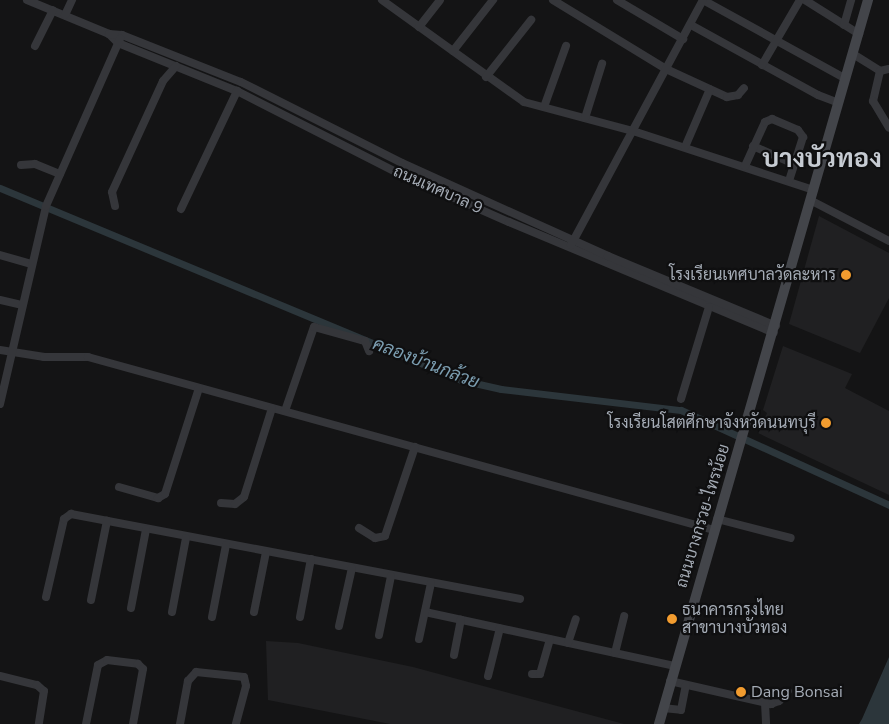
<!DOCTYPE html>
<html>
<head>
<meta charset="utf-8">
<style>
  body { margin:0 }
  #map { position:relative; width:889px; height:724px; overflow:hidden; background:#141415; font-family:"Nunito Sans",Sarabun,sans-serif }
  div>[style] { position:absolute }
  .built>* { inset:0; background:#202022 }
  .water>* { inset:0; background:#2c363b }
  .canal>* { height:7px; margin:-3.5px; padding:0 3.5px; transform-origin:3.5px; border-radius:3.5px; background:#2c363b }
  .minor>* { height:8px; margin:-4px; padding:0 4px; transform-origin:4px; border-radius:4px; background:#35363a }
  .secondary>* { height:10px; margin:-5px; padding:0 5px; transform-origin:5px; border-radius:5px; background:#43454a }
  .dots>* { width:14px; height:14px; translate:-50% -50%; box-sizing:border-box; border:2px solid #0f0f10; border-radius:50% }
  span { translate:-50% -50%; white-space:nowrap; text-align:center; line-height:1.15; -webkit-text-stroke:4.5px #0f0f10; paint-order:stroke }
  .street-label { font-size:16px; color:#a5acb6 }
  .poi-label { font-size:16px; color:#a5acb6 }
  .right { translate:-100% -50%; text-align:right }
  .left { translate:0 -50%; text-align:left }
  .water-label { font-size:18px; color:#7c9eb1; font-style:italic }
  .town-label { font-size:26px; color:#c6cbd2; font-weight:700 }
</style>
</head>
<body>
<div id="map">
  <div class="built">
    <div style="clip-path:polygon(819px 216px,889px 253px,889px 298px,860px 353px,789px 324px)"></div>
    <div style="clip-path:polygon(783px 346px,852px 374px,845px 388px,889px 411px,889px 495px,758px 433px,767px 413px,763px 410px)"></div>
    <div style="clip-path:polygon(266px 641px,298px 643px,413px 667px,624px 724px,390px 724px,268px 700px)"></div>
  </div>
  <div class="water">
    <div style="clip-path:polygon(889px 657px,889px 724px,859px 724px,862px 719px)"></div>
  </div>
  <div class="canal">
    <div style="left:0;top:188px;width:499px;rotate:22.6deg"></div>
    <div style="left:461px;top:380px;width:41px;rotate:12.7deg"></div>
    <div style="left:501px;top:389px;width:181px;rotate:6.7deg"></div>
    <div style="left:681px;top:410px;width:229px;rotate:24.5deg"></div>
  </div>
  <div class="minor">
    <div style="left:27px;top:0;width:89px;rotate:22.5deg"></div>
    <div style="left:109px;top:34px;width:13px;rotate:45deg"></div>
    <div style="left:118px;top:43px;width:128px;rotate:22deg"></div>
    <div style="left:237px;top:91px;width:183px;rotate:27deg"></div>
    <div style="left:400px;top:174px;width:119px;rotate:23.8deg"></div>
    <div style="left:509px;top:222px;width:287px;rotate:22.7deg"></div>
    <div style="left:382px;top:0;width:175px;rotate:35.7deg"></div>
    <div style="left:524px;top:102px;width:113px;rotate:14.9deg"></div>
    <div style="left:633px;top:131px;width:190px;rotate:18.1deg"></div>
    <div style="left:553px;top:0;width:132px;rotate:31.4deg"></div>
    <div style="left:666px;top:69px;width:67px;rotate:24.7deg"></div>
    <div style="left:727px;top:97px;width:11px;rotate:-10deg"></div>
    <div style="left:738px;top:95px;width:9px;rotate:-49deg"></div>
    <div style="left:617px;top:0;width:77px;rotate:30.6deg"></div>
    <div style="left:703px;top:0;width:163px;rotate:28.9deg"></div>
    <div style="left:805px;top:0;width:64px;rotate:32.2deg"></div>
    <div style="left:65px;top:15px;width:17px;rotate:-65deg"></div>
    <div style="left:691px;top:25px;width:145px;rotate:28.9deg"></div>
    <div style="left:818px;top:95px;width:22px;rotate:21deg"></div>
    <div style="left:844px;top:25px;width:26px;rotate:-74deg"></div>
    <div style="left:419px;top:27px;width:34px;rotate:-52deg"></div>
    <div style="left:109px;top:34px;width:13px;rotate:4deg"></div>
    <div style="left:122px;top:35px;width:128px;rotate:21.6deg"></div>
    <div style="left:241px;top:82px;width:180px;rotate:26.7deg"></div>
    <div style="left:402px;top:163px;width:226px;rotate:24.3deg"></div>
    <div style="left:608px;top:256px;width:182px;rotate:22.6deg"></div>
    <div style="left:35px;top:46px;width:40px;rotate:-63.4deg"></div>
    <div style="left:453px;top:51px;width:65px;rotate:-51.9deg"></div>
    <div style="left:853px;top:54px;width:32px;rotate:32deg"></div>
    <div style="left:880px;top:71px;width:9px;rotate:-13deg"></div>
    <div style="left:762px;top:65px;width:75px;rotate:-59.7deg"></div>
    <div style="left:880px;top:71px;width:31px;rotate:103deg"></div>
    <div style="left:873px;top:101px;width:31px;rotate:59deg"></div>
    <div style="left:486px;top:77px;width:73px;rotate:-51.7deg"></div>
    <div style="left:544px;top:107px;width:65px;rotate:-70.2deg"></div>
    <div style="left:585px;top:118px;width:57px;rotate:-72.5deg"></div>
    <div style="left:753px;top:146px;width:45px;rotate:23.7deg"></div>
    <div style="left:685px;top:147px;width:63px;rotate:-66.7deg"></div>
    <div style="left:21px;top:165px;width:14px;rotate:-4deg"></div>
    <div style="left:35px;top:164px;width:27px;rotate:22deg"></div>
    <div style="left:745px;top:166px;width:48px;rotate:-65.6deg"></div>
    <div style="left:765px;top:122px;width:8px;rotate:-23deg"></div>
    <div style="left:772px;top:119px;width:28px;rotate:23deg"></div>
    <div style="left:798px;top:130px;width:9px;rotate:54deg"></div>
    <div style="left:803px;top:137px;width:46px;rotate:107.7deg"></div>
    <div style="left:810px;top:200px;width:89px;rotate:27.4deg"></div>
    <div style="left:115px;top:206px;width:14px;rotate:-102deg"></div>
    <div style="left:112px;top:192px;width:122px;rotate:-65.3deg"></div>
    <div style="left:163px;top:81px;width:20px;rotate:-49deg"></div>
    <div style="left:181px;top:209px;width:131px;rotate:-64.6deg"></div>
    <div style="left:571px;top:245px;width:278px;rotate:-61.7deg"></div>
    <div style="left:0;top:255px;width:33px;rotate:16deg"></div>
    <div style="left:0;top:300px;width:22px;rotate:13deg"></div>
    <div style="left:0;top:350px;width:45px;rotate:9deg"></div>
    <div style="left:44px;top:357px;width:44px"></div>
    <div style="left:88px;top:357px;width:649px;rotate:15.45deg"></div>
    <div style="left:681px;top:399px;width:96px;rotate:-73.1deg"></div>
    <div style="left:0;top:404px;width:203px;rotate:-76.9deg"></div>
    <div style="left:46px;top:206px;width:183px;rotate:-66.1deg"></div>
    <div style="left:285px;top:411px;width:89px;rotate:-71deg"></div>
    <div style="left:314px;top:327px;width:53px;rotate:15.4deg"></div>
    <div style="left:365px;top:341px;width:11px;rotate:68deg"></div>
    <div style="left:119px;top:487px;width:41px;rotate:15.8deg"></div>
    <div style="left:158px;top:498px;width:8px;rotate:-30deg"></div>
    <div style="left:165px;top:494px;width:111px;rotate:-72.2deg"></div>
    <div style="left:221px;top:503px;width:14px;rotate:4deg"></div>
    <div style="left:235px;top:504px;width:11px;rotate:-38deg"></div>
    <div style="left:244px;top:497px;width:93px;rotate:-72.5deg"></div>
    <div style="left:717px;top:519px;width:76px;rotate:14.4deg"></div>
    <div style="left:359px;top:528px;width:19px;rotate:32deg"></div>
    <div style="left:375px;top:538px;width:10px;rotate:-11deg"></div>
    <div style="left:385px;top:536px;width:94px;rotate:-71.4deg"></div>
    <div style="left:46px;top:597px;width:80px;rotate:-77deg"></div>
    <div style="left:64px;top:519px;width:9px;rotate:-36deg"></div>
    <div style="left:71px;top:514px;width:457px;rotate:10.7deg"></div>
    <div style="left:91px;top:600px;width:81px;rotate:-78.6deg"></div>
    <div style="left:131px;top:608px;width:80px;rotate:-79.2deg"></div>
    <div style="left:172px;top:612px;width:75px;rotate:-79.3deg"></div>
    <div style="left:254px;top:612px;width:61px;rotate:-78.7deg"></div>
    <div style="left:425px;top:612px;width:255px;rotate:12.2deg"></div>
    <div style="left:212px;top:617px;width:73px;rotate:-79deg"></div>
    <div style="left:300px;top:617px;width:59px;rotate:-79.3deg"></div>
    <div style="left:339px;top:626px;width:59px;rotate:-77.4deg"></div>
    <div style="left:379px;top:635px;width:60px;rotate:-78.5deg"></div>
    <div style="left:419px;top:639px;width:57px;rotate:-77.9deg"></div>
    <div style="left:568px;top:643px;width:25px;rotate:-72deg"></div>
    <div style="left:615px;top:653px;width:38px;rotate:-76deg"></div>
    <div style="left:454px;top:655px;width:36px;rotate:-79deg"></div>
    <div style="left:532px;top:674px;width:8px"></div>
    <div style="left:540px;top:674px;width:36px;rotate:-74deg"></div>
    <div style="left:0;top:676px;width:38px;rotate:14deg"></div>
    <div style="left:37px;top:685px;width:9px;rotate:41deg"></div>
    <div style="left:44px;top:691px;width:33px;rotate:99deg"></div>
    <div style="left:488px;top:676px;width:49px;rotate:-76deg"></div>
    <div style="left:670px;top:681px;width:104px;rotate:12.8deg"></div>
    <div style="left:771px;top:704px;width:9px;rotate:-21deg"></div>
    <div style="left:779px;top:701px;width:13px;rotate:-48deg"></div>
    <div style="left:765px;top:703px;width:21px;rotate:87deg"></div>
    <div style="left:663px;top:708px;width:18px;rotate:6deg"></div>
    <div style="left:681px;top:710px;width:25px;rotate:-79deg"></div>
    <div style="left:86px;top:724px;width:60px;rotate:-78.5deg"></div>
    <div style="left:98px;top:665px;width:10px;rotate:-29deg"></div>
    <div style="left:107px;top:660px;width:31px;rotate:7deg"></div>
    <div style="left:138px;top:664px;width:7px;rotate:45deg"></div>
    <div style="left:143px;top:669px;width:56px;rotate:100.3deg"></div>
    <div style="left:180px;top:724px;width:44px;rotate:-79.5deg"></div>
    <div style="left:188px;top:681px;width:12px;rotate:-48deg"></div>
    <div style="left:196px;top:672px;width:48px;rotate:5.9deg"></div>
    <div style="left:244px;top:677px;width:9px;rotate:77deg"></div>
    <div style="left:246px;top:686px;width:39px;rotate:105deg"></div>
  </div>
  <div class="secondary">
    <div style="left:659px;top:724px;width:754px;rotate:-73.9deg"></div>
  </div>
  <div class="dots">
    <div style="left:846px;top:275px;background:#f29c2f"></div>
    <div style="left:826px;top:423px;background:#f29c2f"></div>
    <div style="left:672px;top:619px;background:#f29c2f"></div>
    <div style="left:741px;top:692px;background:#f29c2f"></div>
  </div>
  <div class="street-label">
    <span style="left:438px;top:190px;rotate:24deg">ถนนเทศบาล 9</span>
    <span style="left:703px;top:516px;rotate:-73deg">ถนนบางกรวย-ไทรน้อย</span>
  </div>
  <div class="poi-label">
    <span class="right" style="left:836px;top:275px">โรงเรียนเทศบาลวัดละหาร</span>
    <span class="right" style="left:816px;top:423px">โรงเรียนโสตศึกษาจังหวัดนนทบุรี</span>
    <span class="left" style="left:682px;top:619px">ธนาคารกรุงไทย<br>สาขาบางบัวทอง</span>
    <span class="left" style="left:751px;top:692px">Dang Bonsai</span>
  </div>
  <div class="water-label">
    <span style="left:426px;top:363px;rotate:21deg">คลองบ้านกล้วย</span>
  </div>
  <div class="town-label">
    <span style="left:822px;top:159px">บางบัวทอง</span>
  </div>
</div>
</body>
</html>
